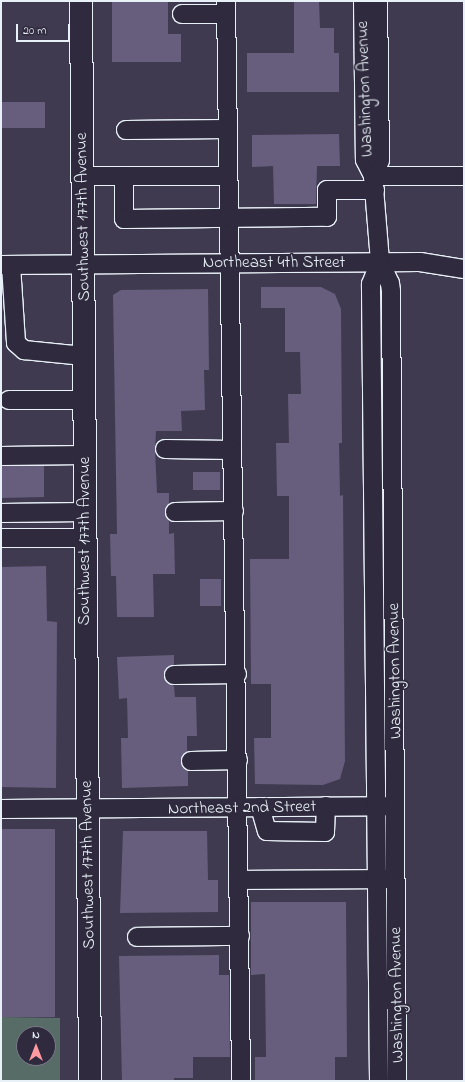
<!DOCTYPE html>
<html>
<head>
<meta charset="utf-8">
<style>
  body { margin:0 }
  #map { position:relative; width:465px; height:1082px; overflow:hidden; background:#403a50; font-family:"Indie Flower",sans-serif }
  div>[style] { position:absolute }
  .green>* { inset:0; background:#576c67 }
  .building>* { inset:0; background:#665e7c }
  .roads { filter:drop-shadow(1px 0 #e8f1f8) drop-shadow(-1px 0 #e8f1f8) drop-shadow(0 1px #e8f1f8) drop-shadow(0 -1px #e8f1f8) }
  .minor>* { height:18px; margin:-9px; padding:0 9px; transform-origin:9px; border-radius:9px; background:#2f2a3d }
  .major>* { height:22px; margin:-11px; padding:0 11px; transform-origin:11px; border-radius:11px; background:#2f2a3d }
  span { translate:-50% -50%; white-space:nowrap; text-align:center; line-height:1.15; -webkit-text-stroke:3.5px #2f2a3d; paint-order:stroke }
  .street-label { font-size:17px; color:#e8f1f8 }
  .frame { position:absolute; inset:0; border:2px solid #e8f1f8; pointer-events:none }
  .north { position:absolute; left:16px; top:1026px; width:40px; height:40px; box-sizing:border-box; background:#2f2a3d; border:1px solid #797a88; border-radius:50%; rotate:0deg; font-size:11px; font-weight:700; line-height:16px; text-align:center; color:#e8f1f8 }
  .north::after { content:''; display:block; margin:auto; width:14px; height:18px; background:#ff9aa2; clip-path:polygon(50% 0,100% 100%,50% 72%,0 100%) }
  .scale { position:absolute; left:16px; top:24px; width:54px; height:18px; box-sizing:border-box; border:2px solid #e8f1f8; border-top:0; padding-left:5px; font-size:12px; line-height:14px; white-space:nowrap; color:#e8f1f8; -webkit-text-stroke:3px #2f2a3d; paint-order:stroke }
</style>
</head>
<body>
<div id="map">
  <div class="green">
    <div style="clip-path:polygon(evenodd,1px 1017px,60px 1018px,60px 1081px,1px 1081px,1px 1017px,24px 1034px,48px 1034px,48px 1058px,24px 1058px,24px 1034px)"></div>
  </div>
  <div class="building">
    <div style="clip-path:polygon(112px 1px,168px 1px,168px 34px,181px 34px,181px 62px,112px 62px)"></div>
    <div style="clip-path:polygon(294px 1px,319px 1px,320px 28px,334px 28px,334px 53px,339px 53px,339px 92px,247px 92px,247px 53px,294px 53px)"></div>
    <div style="clip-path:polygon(1px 102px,45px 102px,45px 128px,1px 128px)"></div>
    <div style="clip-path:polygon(339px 134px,340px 166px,317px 166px,316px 204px,274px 204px,273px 166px,252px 167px,252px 135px)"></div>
    <div style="clip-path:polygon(261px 287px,321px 287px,335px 294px,341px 309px,342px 443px,339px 443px,340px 496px,343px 495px,345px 761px,340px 779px,323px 785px,255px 784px,254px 738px,271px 738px,271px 684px,251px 684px,250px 559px,289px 559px,289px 496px,277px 496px,276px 443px,289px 443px,288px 394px,301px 394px,300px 352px,285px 352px,285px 308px,261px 308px)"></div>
    <div style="clip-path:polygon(208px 289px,209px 370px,204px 370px,205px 410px,181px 411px,182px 431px,156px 431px,155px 449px,157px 493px,169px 493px,169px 504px,165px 513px,169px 521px,169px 534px,174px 533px,175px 574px,153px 574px,154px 617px,117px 617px,116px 576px,111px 576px,110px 534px,117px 534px,113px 295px,121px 290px)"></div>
    <div style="clip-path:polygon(1px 466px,44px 466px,44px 497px,1px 498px)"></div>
    <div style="clip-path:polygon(193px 472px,220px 472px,220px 490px,193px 490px)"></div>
    <div style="clip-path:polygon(46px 566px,47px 621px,57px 622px,56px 788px,1px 787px,1px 567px)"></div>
    <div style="clip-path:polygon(200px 579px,221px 579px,221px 606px,200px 606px)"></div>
    <div style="clip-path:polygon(174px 655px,174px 665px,165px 670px,165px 680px,174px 686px,175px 697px,196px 697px,197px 736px,187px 736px,187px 751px,181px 761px,182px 767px,188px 771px,188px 786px,122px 788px,121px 738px,128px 738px,127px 698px,119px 699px,117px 657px)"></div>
    <div style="clip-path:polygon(1px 829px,55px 829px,55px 1017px,1px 1017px)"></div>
    <div style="clip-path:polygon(123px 831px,207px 831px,208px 880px,218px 880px,218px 912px,120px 913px)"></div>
    <div style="clip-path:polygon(251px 902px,346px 902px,347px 1057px,335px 1057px,335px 1081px,255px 1081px,255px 1057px,266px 1057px,265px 974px,251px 975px)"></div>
    <div style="clip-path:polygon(219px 955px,219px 975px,229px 975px,230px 1057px,193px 1057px,193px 1078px,174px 1078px,174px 1081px,122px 1081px,119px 956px)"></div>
  </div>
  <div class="roads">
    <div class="minor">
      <div style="left:226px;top:1px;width:1080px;rotate:89.2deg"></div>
      <div style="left:363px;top:1px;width:159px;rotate:89.3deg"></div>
      <div style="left:365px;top:160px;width:18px;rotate:63deg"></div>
      <div style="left:373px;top:176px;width:86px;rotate:85.3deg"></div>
      <div style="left:380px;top:262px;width:23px;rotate:65deg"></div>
      <div style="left:390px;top:283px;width:8px;rotate:83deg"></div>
      <div style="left:391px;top:291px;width:790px;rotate:89.56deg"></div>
      <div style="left:182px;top:14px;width:44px"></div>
      <div style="left:126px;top:130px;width:101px;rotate:-0.6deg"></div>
      <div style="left:82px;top:176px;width:146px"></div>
      <div style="left:124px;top:176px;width:43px;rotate:90deg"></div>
      <div style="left:124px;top:219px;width:203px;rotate:-0.6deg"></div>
      <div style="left:327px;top:217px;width:27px;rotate:-90deg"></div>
      <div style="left:327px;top:190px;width:48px"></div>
      <div style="left:373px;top:176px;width:17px;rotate:-66deg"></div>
      <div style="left:380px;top:160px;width:159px;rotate:-90.7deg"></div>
      <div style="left:373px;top:176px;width:91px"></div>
      <div style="left:1px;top:265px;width:419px;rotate:-0.4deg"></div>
      <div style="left:420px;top:262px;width:45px;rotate:9deg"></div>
      <div style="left:11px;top:265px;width:78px;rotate:86.3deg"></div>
      <div style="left:16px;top:343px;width:11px;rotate:41deg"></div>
      <div style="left:24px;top:350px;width:60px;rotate:5.7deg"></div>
      <div style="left:9px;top:400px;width:75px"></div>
      <div style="left:165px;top:449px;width:67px;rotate:0.9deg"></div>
      <div style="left:1px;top:456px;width:84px;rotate:-0.7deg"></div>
      <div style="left:175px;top:512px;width:59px;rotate:-1deg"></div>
      <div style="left:1px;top:513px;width:84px;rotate:-0.7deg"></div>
      <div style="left:1px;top:538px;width:84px"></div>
      <div style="left:174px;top:675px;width:63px;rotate:-0.9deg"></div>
      <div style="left:191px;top:761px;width:47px;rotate:-1.2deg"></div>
      <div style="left:260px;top:807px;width:25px;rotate:74deg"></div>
      <div style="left:267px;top:831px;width:58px;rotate:1deg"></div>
      <div style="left:325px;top:832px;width:26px;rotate:-88deg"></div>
      <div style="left:1px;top:809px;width:387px;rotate:-0.4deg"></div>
      <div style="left:240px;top:880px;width:148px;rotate:-0.4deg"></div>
      <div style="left:137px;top:937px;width:103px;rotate:-0.6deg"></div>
      <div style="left:379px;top:1081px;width:797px;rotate:-90.58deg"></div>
      <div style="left:371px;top:284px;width:24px;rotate:-68deg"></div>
    </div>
    <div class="major">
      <div style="left:81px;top:1px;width:1080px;rotate:89.52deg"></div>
    </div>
  </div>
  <div class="street-label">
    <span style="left:365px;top:89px;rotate:-92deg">Washington Avenue</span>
    <span style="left:83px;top:217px;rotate:-91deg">Southwest 177th Avenue</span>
    <span style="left:274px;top:263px">Northeast 4th Street</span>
    <span style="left:85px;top:541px;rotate:-90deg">Southwest 177th Avenue</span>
    <span style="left:395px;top:671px;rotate:-91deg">Washington Avenue</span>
    <span style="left:242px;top:808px;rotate:-1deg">Northeast 2nd Street</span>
    <span style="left:88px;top:865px;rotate:-91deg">Southwest 177th Avenue</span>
    <span style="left:397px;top:995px;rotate:-91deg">Washington Avenue</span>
  </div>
  <div class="frame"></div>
  <div class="north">N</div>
  <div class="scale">20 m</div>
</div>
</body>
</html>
